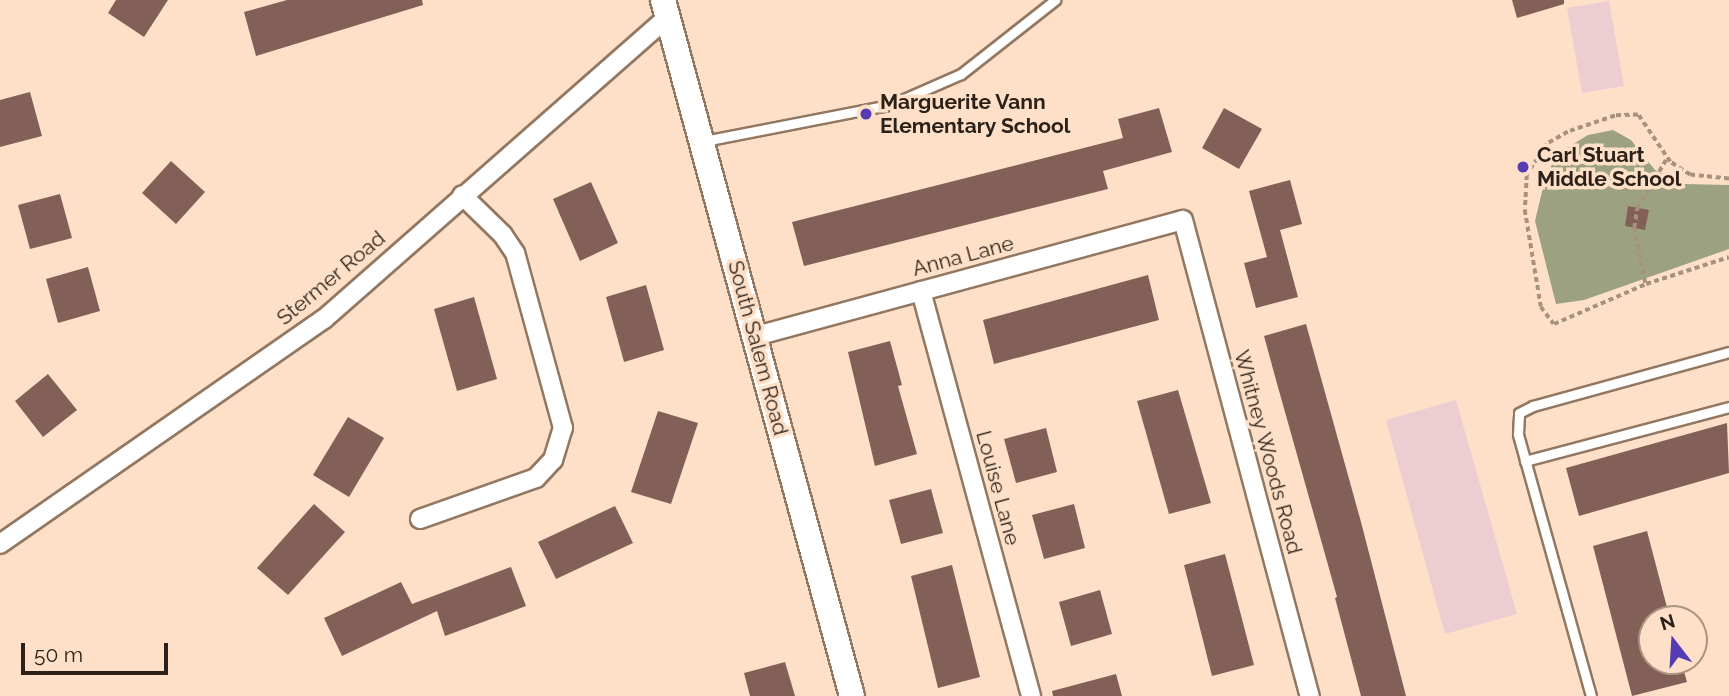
<!DOCTYPE html>
<html>
<head>
<meta charset="utf-8">
<style>
  body { margin:0 }
  #map { position:relative; width:1729px; height:696px; overflow:hidden; background:#fee0c8; font-family:Raleway,sans-serif }
  div>[style] { position:absolute }
  .green>* { inset:0; background:#ebcdd2 }
  .water>* { inset:0; background:#9ca281 }
  .building>* { inset:0; background:#826058 }
  .path>* { height:3.5px; margin-top:-1.75px; transform-origin:0; background:repeating-linear-gradient(90deg,#a7917f 0 5px,transparent 0 8.5px) }
  .roads { filter:drop-shadow(2px 0 #927761) drop-shadow(-2px 0 #927761) drop-shadow(0 2px #927761) drop-shadow(0 -2px #927761) }
  .lane>* { height:9px; margin:-4.5px; padding:0 4.5px; transform-origin:4.5px; border-radius:4.5px; background:#fff }
  .street>* { height:18px; margin:-9px; padding:0 9px; transform-origin:9px; border-radius:9px; background:#fff }
  .secondary>* { height:24px; margin:-12px; padding:0 12px; transform-origin:12px; border-radius:12px; background:#fff }
  .dots>* { width:19px; height:19px; translate:-50% -50%; box-sizing:border-box; border:4px solid #fee0c8; border-radius:50% }
  span { translate:-50% -50%; white-space:nowrap; text-align:center; line-height:1.15; -webkit-text-stroke:7px #fee0c8; paint-order:stroke }
  .poi-label { font-size:21px; color:#2c2118; font-weight:700 }
  .left { translate:0 -50%; text-align:left }
  .street-label { font-size:21px; color:#2c2118 }
  .north { position:absolute; left:1638px; top:605px; width:70px; height:70px; box-sizing:border-box; background:#fee0c8; border:2px solid #aa9482; border-radius:50%; rotate:343deg; font-size:19px; font-weight:700; line-height:28px; text-align:center; color:#2c2118 }
  .north::after { content:''; display:block; margin:auto; width:24px; height:32px; background:#543cb3; clip-path:polygon(50% 0,100% 100%,50% 72%,0 100%) }
  .scale { position:absolute; left:21px; top:643px; width:147px; height:32px; box-sizing:border-box; border:4px solid #2c2118; border-top:0; padding-left:9px; font-size:21px; line-height:24px; white-space:nowrap; color:#2c2118; -webkit-text-stroke:5px #fee0c8; paint-order:stroke }
</style>
</head>
<body>
<div id="map">
  <div class="green">
    <div style="clip-path:polygon(1609px 1px,1624px 86px,1582px 93px,1567px 8px)"></div>
    <div style="clip-path:polygon(1456px 400px,1517px 614px,1445px 634px,1386px 420px)"></div>
  </div>
  <div class="water">
    <div style="clip-path:polygon(1613px 130px,1631px 140px,1655px 170px,1685px 184px,1729px 185px,1729px 249px,1584px 300px,1556px 304px,1535px 221px,1545px 179px,1557px 154px,1588px 135px)"></div>
  </div>
  <div class="building">
    <div style="clip-path:polygon(116px 0,168px 0,144px 37px,108px 13px)"></div>
    <div style="clip-path:polygon(287px 0,422px 0,423px 5px,256px 56px,244px 12px)"></div>
    <div style="clip-path:polygon(1512px 0,1564px 0,1564px 4px,1517px 18px)"></div>
    <div style="clip-path:polygon(30px 92px,42px 136px,0 147px,0 100px)"></div>
    <div style="clip-path:polygon(1159px 108px,1172px 152px,1103px 171px,1108px 189px,804px 266px,792px 222px,1123px 138px,1118px 119px)"></div>
    <div style="clip-path:polygon(1224px 108px,1262px 129px,1239px 169px,1202px 148px)"></div>
    <div style="clip-path:polygon(171px 161px,205px 192px,176px 224px,142px 193px)"></div>
    <div style="clip-path:polygon(1290px 180px,1302px 224px,1280px 230px,1298px 297px,1256px 308px,1244px 263px,1267px 257px,1249px 191px)"></div>
    <div style="clip-path:polygon(591px 182px,618px 243px,580px 261px,553px 199px)"></div>
    <div style="clip-path:polygon(60px 194px,72px 238px,30px 249px,18px 205px)"></div>
    <div style="clip-path:polygon(1628px 206px,1649px 210px,1645px 230px,1625px 226px)"></div>
    <div style="clip-path:polygon(88px 267px,100px 311px,58px 323px,46px 279px)"></div>
    <div style="clip-path:polygon(1148px 275px,1159px 320px,994px 364px,983px 320px)"></div>
    <div style="clip-path:polygon(646px 285px,664px 350px,624px 362px,606px 297px)"></div>
    <div style="clip-path:polygon(474px 297px,497px 379px,457px 391px,434px 309px)"></div>
    <div style="clip-path:polygon(1306px 324px,1361px 522px,1406px 696px,1361px 696px,1335px 598px,1337px 597px,1276px 380px,1264px 336px)"></div>
    <div style="clip-path:polygon(890px 341px,902px 385px,898px 386px,917px 454px,875px 466px,848px 352px)"></div>
    <div style="clip-path:polygon(48px 374px,77px 410px,43px 437px,15px 401px)"></div>
    <div style="clip-path:polygon(1178px 390px,1211px 503px,1169px 514px,1137px 401px)"></div>
    <div style="clip-path:polygon(658px 411px,698px 423px,671px 504px,631px 492px)"></div>
    <div style="clip-path:polygon(348px 417px,384px 438px,349px 497px,313px 475px)"></div>
    <div style="clip-path:polygon(1727px 423px,1729px 473px,1579px 516px,1566px 468px)"></div>
    <div style="clip-path:polygon(1046px 428px,1057px 472px,1016px 483px,1004px 439px)"></div>
    <div style="clip-path:polygon(931px 489px,943px 533px,901px 544px,889px 500px)"></div>
    <div style="clip-path:polygon(314px 504px,345px 532px,288px 595px,257px 568px)"></div>
    <div style="clip-path:polygon(1074px 504px,1085px 548px,1044px 559px,1032px 515px)"></div>
    <div style="clip-path:polygon(615px 506px,633px 543px,556px 579px,538px 542px)"></div>
    <div style="clip-path:polygon(1647px 531px,1670px 619px,1652px 619px,1652px 661px,1681px 661px,1687px 682px,1632px 696px,1593px 546px)"></div>
    <div style="clip-path:polygon(1225px 554px,1254px 665px,1212px 676px,1184px 565px)"></div>
    <div style="clip-path:polygon(952px 565px,980px 677px,938px 688px,911px 576px)"></div>
    <div style="clip-path:polygon(511px 567px,526px 606px,445px 636px,437px 611px,342px 656px,324px 618px,401px 582px,412px 604px)"></div>
    <div style="clip-path:polygon(1100px 590px,1112px 634px,1071px 646px,1059px 602px)"></div>
    <div style="clip-path:polygon(785px 662px,795px 696px,750px 696px,744px 673px)"></div>
    <div style="clip-path:polygon(1116px 674px,1122px 696px,1053px 696px,1052px 691px)"></div>
  </div>
  <div class="path">
    <div style="left:1729px;top:179px;width:39px;rotate:-174deg"></div>
    <div style="left:1690px;top:175px;width:24px;rotate:-147deg"></div>
    <div style="left:1670px;top:162px;width:57px;rotate:-124.2deg"></div>
    <div style="left:1638px;top:115px;width:23px;rotate:178deg"></div>
    <div style="left:1615px;top:116px;width:50px;rotate:161.2deg"></div>
    <div style="left:1568px;top:132px;width:24px;rotate:150deg"></div>
    <div style="left:1547px;top:144px;width:37px;rotate:123deg"></div>
    <div style="left:1527px;top:175px;width:35px;rotate:93deg"></div>
    <div style="left:1525px;top:210px;width:98px;rotate:80.6deg"></div>
    <div style="left:1541px;top:307px;width:21px;rotate:53deg"></div>
    <div style="left:1554px;top:324px;width:100px;rotate:-23.5deg"></div>
    <div style="left:1646px;top:284px;width:87px;rotate:-18deg"></div>
    <div style="left:1645px;top:283px;width:56px;rotate:-101.3deg"></div>
    <div style="left:1634px;top:228px;width:20px;rotate:-81deg"></div>
    <div style="left:1637px;top:208px;width:58px;rotate:-59deg"></div>
  </div>
  <div class="roads">
    <div class="lane">
      <div style="left:704px;top:141px;width:189px;rotate:-11deg"></div>
      <div style="left:890px;top:105px;width:77px;rotate:-23.6deg"></div>
      <div style="left:961px;top:74px;width:120px;rotate:-38.2deg"></div>
      <div style="left:1525px;top:461px;width:211px;rotate:-14.8deg"></div>
      <div style="left:1591px;top:696px;width:272px;rotate:-105.6deg"></div>
      <div style="left:1518px;top:434px;width:21px;rotate:-87deg"></div>
      <div style="left:1519px;top:413px;width:16px;rotate:-27deg"></div>
      <div style="left:1533px;top:406px;width:203px;rotate:-15.4deg"></div>
    </div>
    <div class="street">
      <div style="left:921px;top:291px;width:420px;rotate:74.8deg"></div>
      <div style="left:756px;top:336px;width:442px;rotate:-15.2deg"></div>
      <div style="left:1183px;top:220px;width:493px;rotate:75.1deg"></div>
      <div style="left:420px;top:519px;width:123px;rotate:-19.5deg"></div>
      <div style="left:536px;top:478px;width:25px;rotate:-47deg"></div>
      <div style="left:553px;top:460px;width:34px;rotate:-73deg"></div>
      <div style="left:563px;top:428px;width:181px;rotate:-105.3deg"></div>
      <div style="left:515px;top:253px;width:22px;rotate:-124deg"></div>
      <div style="left:503px;top:235px;width:57px;rotate:-135.7deg"></div>
      <div style="left:0;top:544px;width:394px;rotate:-34.8deg"></div>
      <div style="left:324px;top:319px;width:458px;rotate:-41.3deg"></div>
    </div>
    <div class="secondary">
      <div style="left:663px;top:0;width:721px;rotate:74.81deg"></div>
    </div>
  </div>
  <div class="dots">
    <div style="left:866px;top:114px;background:#543cb3"></div>
    <div style="left:1523px;top:167px;background:#543cb3"></div>
  </div>
  <div class="poi-label">
    <span class="left" style="left:880px;top:114px">Marguerite Vann<br>Elementary School</span>
    <span class="left" style="left:1537px;top:167px">Carl Stuart<br>Middle School</span>
  </div>
  <div class="street-label">
    <span style="left:963px;top:256px;rotate:-15deg">Anna Lane</span>
    <span style="left:331px;top:278px;rotate:-40deg">Stermer Road</span>
    <span style="left:758px;top:348px;rotate:75deg">South Salem Road</span>
    <span style="left:1268px;top:452px;rotate:75deg">Whitney Woods Road</span>
    <span style="left:998px;top:488px;rotate:75deg">Louise Lane</span>
  </div>
  <div class="north">N</div>
  <div class="scale">50 m</div>
</div>
</body>
</html>
